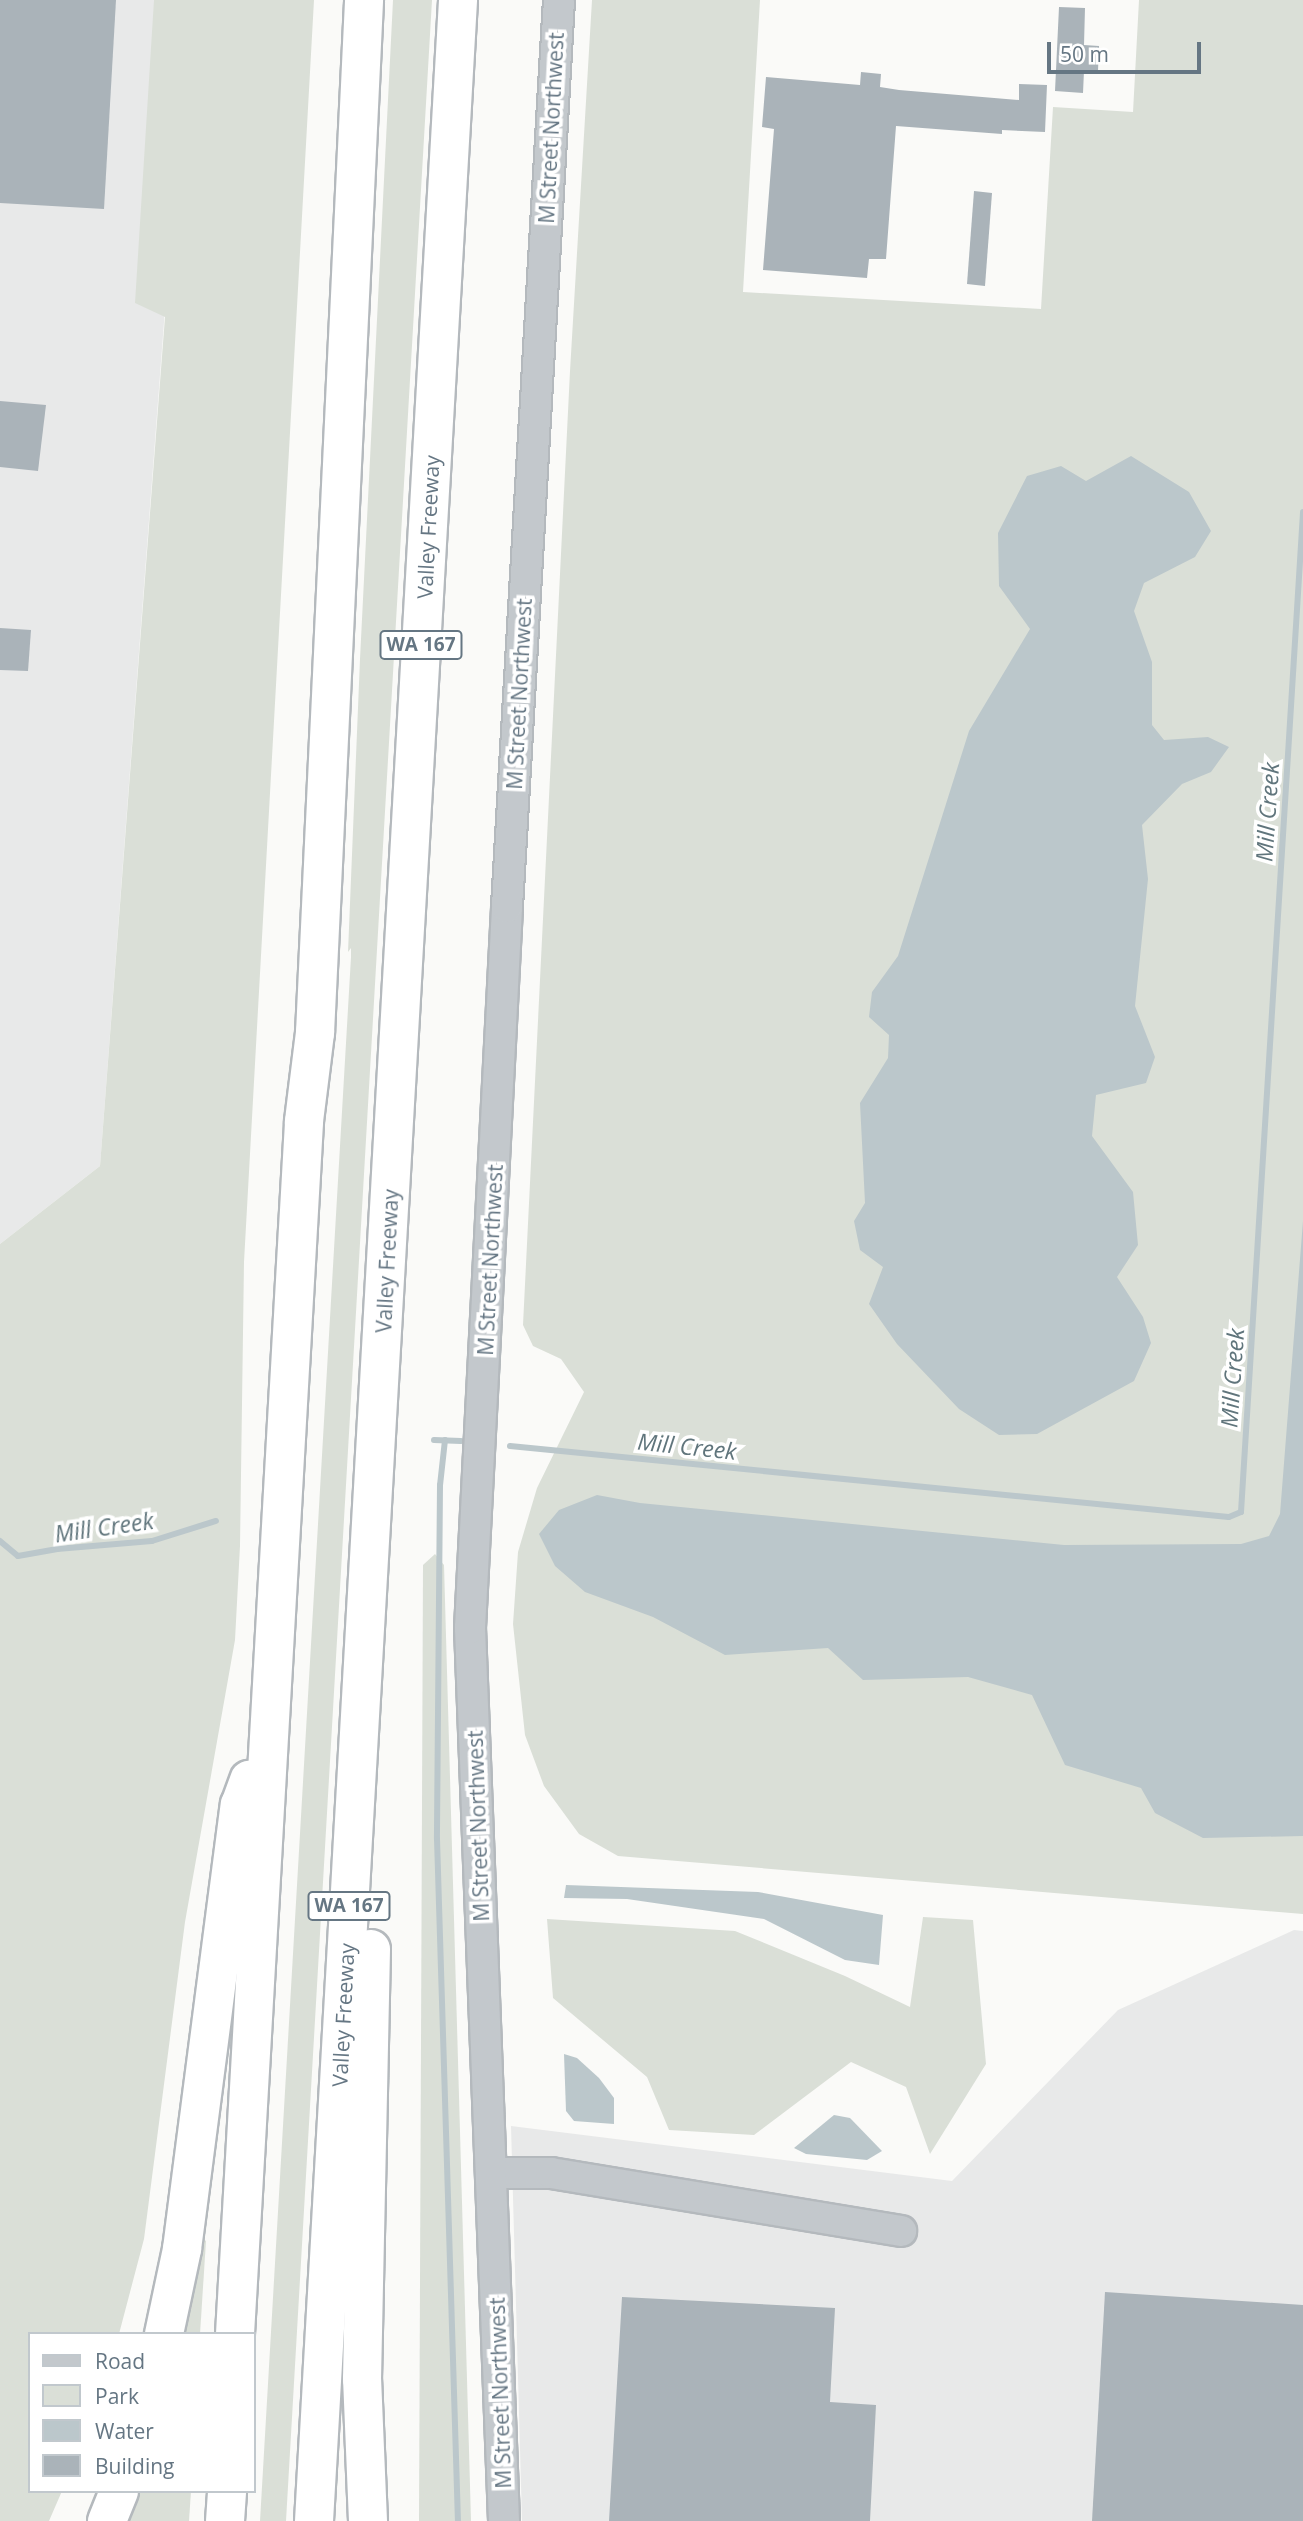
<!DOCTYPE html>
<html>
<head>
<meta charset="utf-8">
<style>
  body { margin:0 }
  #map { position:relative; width:1303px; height:2521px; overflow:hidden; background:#fafaf8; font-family:"Open Sans",sans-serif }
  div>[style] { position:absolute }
  .built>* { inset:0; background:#e8e9e9 }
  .green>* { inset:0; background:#dadfd7 }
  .water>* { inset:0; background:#bbc7cb }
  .stream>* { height:6px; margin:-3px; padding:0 3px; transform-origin:3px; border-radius:3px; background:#bbc7cb }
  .building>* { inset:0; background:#aab3b9 }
  .roads { filter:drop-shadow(2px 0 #b4b9bd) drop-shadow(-2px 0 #b4b9bd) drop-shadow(0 2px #b4b9bd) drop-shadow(0 -2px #b4b9bd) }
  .minor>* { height:30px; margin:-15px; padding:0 15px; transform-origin:15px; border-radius:15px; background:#c3c8cc }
  .highway>* { height:38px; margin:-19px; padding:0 19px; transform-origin:19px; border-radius:19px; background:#fff }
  span { translate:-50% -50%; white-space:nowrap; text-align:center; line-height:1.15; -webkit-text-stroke:7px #fff; paint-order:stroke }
  .shield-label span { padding:2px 5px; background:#fff; border:2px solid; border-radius:5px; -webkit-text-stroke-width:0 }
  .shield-label { font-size:19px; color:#657683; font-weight:700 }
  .street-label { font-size:21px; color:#657683 }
  .water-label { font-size:23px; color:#60757c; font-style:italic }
  .legend { position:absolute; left:28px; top:2332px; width:228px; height:161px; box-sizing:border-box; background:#fff; border:2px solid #c1c8cd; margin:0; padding:9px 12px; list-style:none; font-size:21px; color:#657683 }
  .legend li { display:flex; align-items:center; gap:14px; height:35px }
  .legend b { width:35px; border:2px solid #c1c8cd }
  .scale { position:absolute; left:1047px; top:42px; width:154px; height:32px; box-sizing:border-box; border:4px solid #657683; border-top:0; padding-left:9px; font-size:21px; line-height:24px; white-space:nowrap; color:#657683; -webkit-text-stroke:5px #fff; paint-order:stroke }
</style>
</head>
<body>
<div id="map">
  <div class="built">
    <div style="clip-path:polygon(0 0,174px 0,164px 322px,100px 1166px,0 1244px)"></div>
    <div style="clip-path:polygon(1294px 1930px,1303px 1931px,1303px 2521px,522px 2521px,511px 2126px,952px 2181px,1118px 2010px)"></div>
  </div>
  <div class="green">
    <div style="clip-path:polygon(154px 0,314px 0,244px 1262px,240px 1546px,235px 1640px,185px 1922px,144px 2239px,119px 2334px,30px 2334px,30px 2491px,62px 2491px,49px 2521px,0 2521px,0 1244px,100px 1166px,165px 317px,135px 303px)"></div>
    <div style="clip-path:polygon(393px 0,432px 0,286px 2521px,260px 2521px,351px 957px,351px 948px,348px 952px,360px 659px)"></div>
    <div style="clip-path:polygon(592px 0,760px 0,743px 292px,1041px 309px,1053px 107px,1133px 112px,1139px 0,1303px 0,1303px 1914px,618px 1856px,579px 1834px,544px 1786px,525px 1735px,513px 1624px,518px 1552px,537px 1488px,584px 1392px,561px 1359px,533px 1346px,523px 1325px,570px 371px)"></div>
    <div style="clip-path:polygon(435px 1554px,444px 1565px,471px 2521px,419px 2521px,423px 1565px)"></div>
    <div style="clip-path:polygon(923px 1917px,973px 1920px,986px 2064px,930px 2154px,906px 2087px,851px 2062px,754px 2135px,669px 2130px,647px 2077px,553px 1998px,547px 1919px,735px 1931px,845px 1976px,910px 2007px)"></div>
    <div style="clip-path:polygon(201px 2237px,206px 2241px,200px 2334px,181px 2334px)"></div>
    <div style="clip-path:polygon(133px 2491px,191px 2491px,189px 2521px,121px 2521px)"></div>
  </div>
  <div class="water">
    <div style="clip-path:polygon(1131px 456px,1189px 492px,1211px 531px,1195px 557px,1144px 583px,1134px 611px,1152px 662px,1152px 725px,1164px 740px,1208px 737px,1229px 747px,1211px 772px,1182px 784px,1142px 825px,1148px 879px,1135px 1006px,1155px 1057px,1146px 1083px,1096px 1095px,1092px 1136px,1133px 1192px,1138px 1245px,1117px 1277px,1143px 1317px,1151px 1343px,1134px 1381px,1037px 1434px,999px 1435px,959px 1409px,897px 1344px,869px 1304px,883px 1267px,860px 1250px,854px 1221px,865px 1203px,860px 1103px,888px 1058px,889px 1035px,869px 1017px,872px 992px,898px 956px,969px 731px,1030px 629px,999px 586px,998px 533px,1027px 476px,1061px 466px,1086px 481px)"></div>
    <div style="clip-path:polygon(1303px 1221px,1303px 1836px,1203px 1838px,1155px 1813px,1141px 1788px,1065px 1765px,1032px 1695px,968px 1677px,863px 1680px,828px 1648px,725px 1655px,653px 1617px,585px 1592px,555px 1566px,539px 1534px,559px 1510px,597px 1495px,640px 1503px,1064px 1545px,1241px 1544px,1269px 1536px,1280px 1514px)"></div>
    <div style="clip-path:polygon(566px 1885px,758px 1892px,883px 1915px,879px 1965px,845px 1960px,764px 1919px,627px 1899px,564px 1898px)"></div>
    <div style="clip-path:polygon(564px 2054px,577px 2058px,599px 2078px,614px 2098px,614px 2124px,574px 2121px,566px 2111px)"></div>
    <div style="clip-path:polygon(834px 2115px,850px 2118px,882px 2151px,867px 2160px,806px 2154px,794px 2148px)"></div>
  </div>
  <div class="stream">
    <div style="left:434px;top:1440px;width:27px;rotate:2deg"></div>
    <div style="left:445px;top:1440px;width:45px;rotate:96.3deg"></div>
    <div style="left:440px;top:1485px;width:354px;rotate:90.5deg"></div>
    <div style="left:437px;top:1839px;width:682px;rotate:88.24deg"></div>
    <div style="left:510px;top:1446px;width:722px;rotate:5.64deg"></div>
    <div style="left:1229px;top:1517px;width:13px;rotate:-23deg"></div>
    <div style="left:1241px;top:1512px;width:1002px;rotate:-86.45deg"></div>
    <div style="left:0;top:1541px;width:23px;rotate:40deg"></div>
    <div style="left:18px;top:1556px;width:40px;rotate:-10deg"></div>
    <div style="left:57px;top:1549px;width:95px;rotate:-4.8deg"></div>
    <div style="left:152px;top:1541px;width:67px;rotate:-17.4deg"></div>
  </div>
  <div class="building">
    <div style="clip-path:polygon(0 0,116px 0,104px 209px,0 203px)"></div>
    <div style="clip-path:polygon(1059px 7px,1085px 8px,1084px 45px,1099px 46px,1098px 71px,1084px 71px,1083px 93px,1055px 91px)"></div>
    <div style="clip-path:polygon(861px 72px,881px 74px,880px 87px,899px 90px,1019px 100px,1019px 84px,1047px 85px,1045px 132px,1002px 130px,1002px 134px,896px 126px,886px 259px,869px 259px,867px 278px,763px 270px,774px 129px,762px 127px,766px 77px,860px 85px)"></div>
    <div style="clip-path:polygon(974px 191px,992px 193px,985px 286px,967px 284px)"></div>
    <div style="clip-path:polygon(0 401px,46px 405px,38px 471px,0 467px)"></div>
    <div style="clip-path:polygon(0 628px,31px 630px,28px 671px,0 670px)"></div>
    <div style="clip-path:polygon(1105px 2292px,1303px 2305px,1303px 2521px,1092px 2521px)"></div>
    <div style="clip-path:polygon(622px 2297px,835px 2308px,830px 2402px,876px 2405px,870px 2521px,609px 2521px)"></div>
  </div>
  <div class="roads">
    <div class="minor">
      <div style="left:493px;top:2173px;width:58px"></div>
      <div style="left:551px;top:2173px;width:355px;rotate:9.4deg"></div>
      <div style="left:504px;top:2521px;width:894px;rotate:-92.18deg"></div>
      <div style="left:470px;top:1628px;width:722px;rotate:-87.06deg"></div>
      <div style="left:507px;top:907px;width:908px;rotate:-86.72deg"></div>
    </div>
    <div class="highway">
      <div style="left:164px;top:2334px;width:87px;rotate:-78deg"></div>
      <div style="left:182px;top:2249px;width:448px;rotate:-82.6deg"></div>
      <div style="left:240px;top:1805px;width:27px;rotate:-70deg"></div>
      <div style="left:235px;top:2334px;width:1215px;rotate:-86.74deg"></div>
      <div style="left:304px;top:1121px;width:89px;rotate:-82.9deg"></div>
      <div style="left:315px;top:1033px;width:1034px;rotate:-87.28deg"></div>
      <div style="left:107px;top:2521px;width:32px;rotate:-68deg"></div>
      <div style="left:225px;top:2521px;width:30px;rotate:-86deg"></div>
      <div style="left:314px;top:2521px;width:2525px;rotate:-86.73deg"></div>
      <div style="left:368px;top:2521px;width:142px;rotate:-92.4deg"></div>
      <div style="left:362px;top:2379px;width:430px;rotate:-88.8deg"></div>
    </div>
  </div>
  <div class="shield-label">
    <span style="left:421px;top:645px">WA 167</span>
    <span style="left:349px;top:1906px">WA 167</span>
  </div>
  <div class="street-label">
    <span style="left:551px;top:128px;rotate:-87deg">M Street Northwest</span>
    <span style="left:428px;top:527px;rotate:-87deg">Valley Freeway</span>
    <span style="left:519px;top:694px;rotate:-87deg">M Street Northwest</span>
    <span style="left:490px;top:1260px;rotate:-87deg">M Street Northwest</span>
    <span style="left:387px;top:1261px;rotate:-87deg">Valley Freeway</span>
    <span style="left:478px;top:1826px;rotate:-92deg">M Street Northwest</span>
    <span style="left:343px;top:2015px;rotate:-87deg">Valley Freeway</span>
    <span style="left:500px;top:2393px;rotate:-92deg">M Street Northwest</span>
  </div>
  <div class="water-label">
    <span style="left:1267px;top:812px;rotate:-86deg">Mill Creek</span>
    <span style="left:1232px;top:1378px;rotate:-86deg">Mill Creek</span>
    <span style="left:687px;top:1446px;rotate:6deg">Mill Creek</span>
    <span style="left:104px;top:1527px;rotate:-8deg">Mill Creek</span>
  </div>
  <ul class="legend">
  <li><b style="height:9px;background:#c3c8cc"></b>Road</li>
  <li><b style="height:19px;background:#dadfd7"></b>Park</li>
  <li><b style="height:19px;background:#bbc7cb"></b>Water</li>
  <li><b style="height:19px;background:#aab3b9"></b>Building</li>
  </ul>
  <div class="scale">50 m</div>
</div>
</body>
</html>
